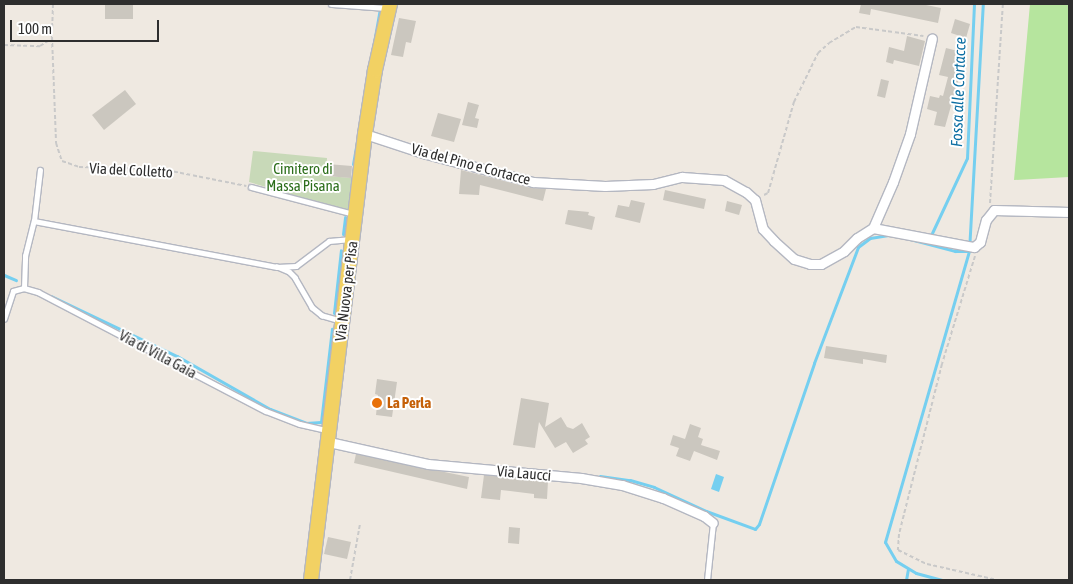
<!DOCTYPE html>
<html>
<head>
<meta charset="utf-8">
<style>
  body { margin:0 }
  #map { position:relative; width:1073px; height:584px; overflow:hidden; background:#efe9e1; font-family:"Asap Condensed",sans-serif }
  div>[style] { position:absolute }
  .green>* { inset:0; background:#b6e59e }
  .cemetery>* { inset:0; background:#c8d9b8 }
  .water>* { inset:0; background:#75cff0 }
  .stream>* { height:3px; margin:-1.5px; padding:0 1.5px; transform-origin:1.5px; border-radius:1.5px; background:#75cff0 }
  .building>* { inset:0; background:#cbc7bf }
  .path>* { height:2px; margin-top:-1px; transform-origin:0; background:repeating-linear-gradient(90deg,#c9c9c9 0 4px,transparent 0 6.5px) }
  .roads { filter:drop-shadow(1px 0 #b4b7c1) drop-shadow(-1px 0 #b4b7c1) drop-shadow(0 1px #b4b7c1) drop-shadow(0 -1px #b4b7c1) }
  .lane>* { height:4.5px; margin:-2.25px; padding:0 2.25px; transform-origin:2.25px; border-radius:2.25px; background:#fff }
  .street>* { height:9px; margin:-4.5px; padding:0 4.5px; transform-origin:4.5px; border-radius:4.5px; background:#fff }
  .primary>* { height:14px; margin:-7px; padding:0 7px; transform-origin:7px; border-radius:7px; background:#f2d163 }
  .dots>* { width:14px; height:14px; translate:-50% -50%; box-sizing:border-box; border:2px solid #fff; border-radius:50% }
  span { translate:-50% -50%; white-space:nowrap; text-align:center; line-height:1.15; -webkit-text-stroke:4px #fff; paint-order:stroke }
  .street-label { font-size:15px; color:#2e2e2e }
  .park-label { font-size:15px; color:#2c6e1b }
  .food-label { font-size:15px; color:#c56008; font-weight:700 }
  .left { translate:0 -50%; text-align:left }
  .water-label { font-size:16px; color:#0d6fa3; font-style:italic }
  .frame { position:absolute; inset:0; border:5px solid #2e2e2e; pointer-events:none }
  .scale { position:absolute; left:10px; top:20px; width:149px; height:22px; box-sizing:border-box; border:2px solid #2e2e2e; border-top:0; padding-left:6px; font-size:15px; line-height:18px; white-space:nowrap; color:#2e2e2e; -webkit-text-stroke:4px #fff; paint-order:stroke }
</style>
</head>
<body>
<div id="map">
  <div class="green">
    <div style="clip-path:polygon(1030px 4px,1069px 4px,1069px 177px,1014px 180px)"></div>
  </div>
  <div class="cemetery">
    <div style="clip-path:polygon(253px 151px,327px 158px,326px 176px,353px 178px,349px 212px,249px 182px)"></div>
  </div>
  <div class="water">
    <div style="clip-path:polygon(716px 474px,724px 477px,719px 492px,711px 489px)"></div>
  </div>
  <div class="stream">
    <div style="left:373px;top:48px;width:39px;rotate:-80deg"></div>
    <div style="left:353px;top:164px;width:29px;rotate:-80deg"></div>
    <div style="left:932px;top:233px;width:83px;rotate:-65deg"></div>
    <div style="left:967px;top:158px;width:154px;rotate:-87.4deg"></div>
    <div style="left:343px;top:234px;width:17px;rotate:-83deg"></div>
    <div style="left:906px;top:238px;width:51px;rotate:14.9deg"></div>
    <div style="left:955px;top:251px;width:14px"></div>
    <div style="left:4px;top:275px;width:13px;rotate:23deg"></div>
    <div style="left:51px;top:296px;width:140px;rotate:25.5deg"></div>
    <div style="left:177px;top:356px;width:107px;rotate:29.7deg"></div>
    <div style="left:270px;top:409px;width:39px;rotate:21deg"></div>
    <div style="left:306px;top:423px;width:15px;rotate:-4deg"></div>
    <div style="left:321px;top:422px;width:94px;rotate:-83.3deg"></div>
    <div style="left:334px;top:313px;width:63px;rotate:-83.7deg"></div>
    <div style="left:600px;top:476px;width:30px;rotate:8deg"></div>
    <div style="left:630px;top:480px;width:25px;rotate:16deg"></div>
    <div style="left:654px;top:487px;width:57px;rotate:24.8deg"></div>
    <div style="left:706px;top:511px;width:52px;rotate:20.2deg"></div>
    <div style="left:755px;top:529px;width:6px;rotate:-51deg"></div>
    <div style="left:759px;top:524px;width:170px;rotate:-71.1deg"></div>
    <div style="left:814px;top:363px;width:124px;rotate:-69.2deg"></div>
    <div style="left:858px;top:247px;width:15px;rotate:-37deg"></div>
    <div style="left:870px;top:238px;width:20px;rotate:-9deg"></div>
    <div style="left:906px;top:580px;width:11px;rotate:-80deg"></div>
    <div style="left:942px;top:580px;width:27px;rotate:-165deg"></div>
    <div style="left:916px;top:573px;width:23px;rotate:-149deg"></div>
    <div style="left:896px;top:561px;width:22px;rotate:-120deg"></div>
    <div style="left:885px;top:542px;width:303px;rotate:-73.9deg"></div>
    <div style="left:969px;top:251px;width:247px;rotate:-86.8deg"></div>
  </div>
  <div class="building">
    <div style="clip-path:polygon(105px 4px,133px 4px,133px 19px,105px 19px)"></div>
    <div style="clip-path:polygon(861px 4px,921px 4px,941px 8px,938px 23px,871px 9px,870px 15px,859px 13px)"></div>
    <div style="clip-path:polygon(399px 18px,416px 21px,411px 43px,406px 42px,403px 57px,391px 55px)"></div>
    <div style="clip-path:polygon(955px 19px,970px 24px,966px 38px,951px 33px)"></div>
    <div style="clip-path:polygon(907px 36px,925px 41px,919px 66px,894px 60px,893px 64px,886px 62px,889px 47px,904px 51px)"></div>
    <div style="clip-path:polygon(946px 48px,966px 53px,945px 127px,934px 125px,937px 112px,927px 109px,930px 96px,939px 98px,940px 95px,943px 96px,948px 77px,939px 75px)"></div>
    <div style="clip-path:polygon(881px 79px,889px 81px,885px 98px,877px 96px)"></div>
    <div style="clip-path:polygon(125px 90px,136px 104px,104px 130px,92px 115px)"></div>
    <div style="clip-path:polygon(468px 102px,479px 105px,475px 118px,479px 119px,477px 128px,462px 125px)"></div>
    <div style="clip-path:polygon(438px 113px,461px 119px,454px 142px,431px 136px)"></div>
    <div style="clip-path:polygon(327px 164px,352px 166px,351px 178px,326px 176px)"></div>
    <div style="clip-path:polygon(461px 170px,531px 188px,546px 189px,543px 201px,480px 185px,479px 195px,459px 194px)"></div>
    <div style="clip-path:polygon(665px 190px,706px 199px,704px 209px,663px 200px)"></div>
    <div style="clip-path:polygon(631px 200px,645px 203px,640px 223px,615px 217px,618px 205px,629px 207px)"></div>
    <div style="clip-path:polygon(727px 201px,742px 205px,739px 215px,725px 211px)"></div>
    <div style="clip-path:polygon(568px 210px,589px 212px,588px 215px,595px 217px,592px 230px,565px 224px)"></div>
    <div style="clip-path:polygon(826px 346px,887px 355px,886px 363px,863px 359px,863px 364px,824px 358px)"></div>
    <div style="clip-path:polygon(377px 379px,397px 382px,392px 417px,376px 415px,378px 395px,375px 394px)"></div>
    <div style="clip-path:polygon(521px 398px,549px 403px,545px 427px,561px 417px,567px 427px,573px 429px,582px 423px,590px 437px,585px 440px,588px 444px,573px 453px,566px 442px,555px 448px,539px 422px,535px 448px,513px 445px)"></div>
    <div style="clip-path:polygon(690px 424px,701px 428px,698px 437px,703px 439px,701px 445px,720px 451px,717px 460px,694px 451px,690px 461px,676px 456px,679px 448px,670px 445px,673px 435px,685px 439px)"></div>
    <div style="clip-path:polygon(356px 454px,469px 477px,467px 489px,354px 463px)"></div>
    <div style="clip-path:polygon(484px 475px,548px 481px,547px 499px,534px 498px,534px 494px,501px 490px,500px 500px,481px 498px)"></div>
    <div style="clip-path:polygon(509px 527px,520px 528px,519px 544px,508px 543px)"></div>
    <div style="clip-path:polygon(328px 537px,351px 542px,347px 559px,324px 554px)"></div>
  </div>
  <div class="path">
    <div style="left:53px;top:4px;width:33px;rotate:92deg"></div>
    <div style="left:52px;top:37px;width:106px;rotate:87.8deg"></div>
    <div style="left:56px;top:143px;width:19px;rotate:72deg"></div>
    <div style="left:62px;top:161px;width:18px;rotate:19deg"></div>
    <div style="left:79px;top:167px;width:82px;rotate:1.4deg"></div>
    <div style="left:161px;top:169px;width:87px;rotate:11.3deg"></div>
    <div style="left:4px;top:45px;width:36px;rotate:2deg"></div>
    <div style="left:40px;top:46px;width:13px;rotate:-32deg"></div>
    <div style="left:764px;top:195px;width:4px;rotate:-27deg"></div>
    <div style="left:768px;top:193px;width:95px;rotate:-74.1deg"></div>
    <div style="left:794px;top:102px;width:55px;rotate:-63.9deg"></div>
    <div style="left:818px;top:53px;width:15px;rotate:-42deg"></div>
    <div style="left:829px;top:43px;width:31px;rotate:-31deg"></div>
    <div style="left:856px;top:27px;width:68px;rotate:7.7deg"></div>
    <div style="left:990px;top:203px;width:199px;rotate:-86.3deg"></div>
    <div style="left:975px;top:256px;width:113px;rotate:107deg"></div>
    <div style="left:942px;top:364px;width:175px;rotate:104.2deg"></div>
    <div style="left:899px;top:534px;width:16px;rotate:94deg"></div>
    <div style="left:898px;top:550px;width:32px;rotate:26deg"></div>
    <div style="left:927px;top:564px;width:72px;rotate:12.9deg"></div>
    <div style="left:350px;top:580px;width:57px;rotate:-79.9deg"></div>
  </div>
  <div class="roads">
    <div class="lane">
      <div style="left:331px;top:4px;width:56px;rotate:4.1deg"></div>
      <div style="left:251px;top:187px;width:106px;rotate:14.7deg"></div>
      <div style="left:34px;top:221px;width:247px;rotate:10.7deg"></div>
      <div style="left:24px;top:288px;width:32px;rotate:-88deg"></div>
      <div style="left:25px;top:256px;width:36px;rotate:-76deg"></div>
      <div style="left:34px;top:221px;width:51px;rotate:-83.3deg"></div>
      <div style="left:4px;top:319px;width:29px;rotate:-72deg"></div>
      <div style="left:13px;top:291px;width:11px;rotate:-15deg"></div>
      <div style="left:24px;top:288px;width:15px;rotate:16deg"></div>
      <div style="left:38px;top:292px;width:257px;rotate:27.6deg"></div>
      <div style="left:266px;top:411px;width:36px;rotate:21deg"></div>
      <div style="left:300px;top:424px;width:28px;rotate:13deg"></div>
      <div style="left:340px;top:321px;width:19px;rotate:-164deg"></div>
      <div style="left:322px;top:316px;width:13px;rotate:-141deg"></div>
      <div style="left:312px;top:308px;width:34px;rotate:-120deg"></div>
      <div style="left:295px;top:278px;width:8px;rotate:-135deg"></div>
      <div style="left:289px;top:272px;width:13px;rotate:-157deg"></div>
      <div style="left:277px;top:267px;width:19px;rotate:-3deg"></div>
      <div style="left:296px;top:266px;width:41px;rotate:-37.1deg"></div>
      <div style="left:329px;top:241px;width:22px;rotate:-5deg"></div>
      <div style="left:707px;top:580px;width:57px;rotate:-84deg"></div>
    </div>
    <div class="street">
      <div style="left:365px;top:134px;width:64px;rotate:18.2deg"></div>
      <div style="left:426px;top:154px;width:111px;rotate:14.7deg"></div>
      <div style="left:533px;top:182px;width:72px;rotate:3.2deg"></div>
      <div style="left:605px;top:186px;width:48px;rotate:-2.4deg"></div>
      <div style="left:653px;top:184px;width:30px;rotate:-14deg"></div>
      <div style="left:682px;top:177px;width:42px;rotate:4.1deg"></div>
      <div style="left:724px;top:180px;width:25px;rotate:29deg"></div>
      <div style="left:746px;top:192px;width:12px;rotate:42deg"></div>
      <div style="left:755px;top:200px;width:30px;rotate:75deg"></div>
      <div style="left:763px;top:229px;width:16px;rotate:47deg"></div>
      <div style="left:774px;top:241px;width:27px;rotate:42deg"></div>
      <div style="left:794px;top:259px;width:17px;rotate:17deg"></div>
      <div style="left:810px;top:264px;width:11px"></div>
      <div style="left:821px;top:264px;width:26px;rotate:-29deg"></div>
      <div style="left:844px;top:251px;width:18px;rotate:-45deg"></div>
      <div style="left:857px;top:238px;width:19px;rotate:-32deg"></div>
      <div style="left:873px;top:228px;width:103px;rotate:10.7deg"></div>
      <div style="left:974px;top:247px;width:8px;rotate:-40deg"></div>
      <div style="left:980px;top:242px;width:23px;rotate:-75deg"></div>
      <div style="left:986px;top:220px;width:13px;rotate:-51deg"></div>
      <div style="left:994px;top:210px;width:75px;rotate:1.5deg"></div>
      <div style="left:873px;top:228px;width:50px;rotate:-66.5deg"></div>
      <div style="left:893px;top:182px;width:51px;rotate:-70.5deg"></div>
      <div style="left:910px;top:134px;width:98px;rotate:-77.1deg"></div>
      <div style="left:329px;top:442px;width:101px;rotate:12.5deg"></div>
      <div style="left:428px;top:464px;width:154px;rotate:5.2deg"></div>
      <div style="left:581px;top:478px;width:42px;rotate:9.7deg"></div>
      <div style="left:622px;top:485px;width:43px;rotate:17.6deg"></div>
      <div style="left:663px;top:498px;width:45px;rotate:23.7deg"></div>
      <div style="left:704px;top:516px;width:11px;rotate:38deg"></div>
    </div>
    <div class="primary">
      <div style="left:311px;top:580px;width:449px;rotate:-83.1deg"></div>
      <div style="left:365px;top:134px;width:65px;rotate:-81.1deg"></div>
      <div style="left:375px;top:70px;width:68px;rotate:-77.2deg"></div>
    </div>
  </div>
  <div class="dots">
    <div style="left:377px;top:403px;background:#e8710a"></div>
  </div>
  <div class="street-label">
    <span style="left:471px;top:164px;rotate:15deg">Via del Pino e Cortacce</span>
    <span style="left:131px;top:170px;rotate:3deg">Via del Colletto</span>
    <span style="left:346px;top:291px;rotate:-83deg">Via Nuova per Pisa</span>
    <span style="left:158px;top:354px;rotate:28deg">Via di Villa Gaia</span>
    <span style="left:524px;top:473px;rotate:5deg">Via Laucci</span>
  </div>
  <div class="park-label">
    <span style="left:303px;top:177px">Cimitero di<br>Massa Pisana</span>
  </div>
  <div class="food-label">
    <span class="left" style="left:387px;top:403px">La Perla</span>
  </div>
  <div class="water-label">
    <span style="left:958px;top:92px;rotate:-88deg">Fossa alle Cortacce</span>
  </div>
  <div class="frame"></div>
  <div class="scale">100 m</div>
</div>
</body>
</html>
